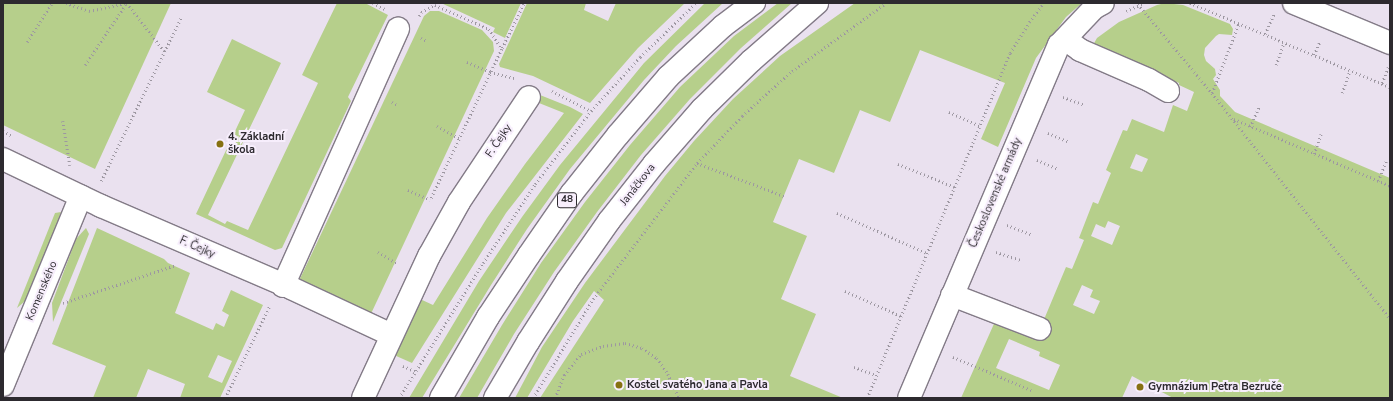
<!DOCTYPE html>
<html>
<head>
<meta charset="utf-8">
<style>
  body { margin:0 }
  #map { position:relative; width:1393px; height:401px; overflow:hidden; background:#eae1ef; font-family:"Nunito Sans",sans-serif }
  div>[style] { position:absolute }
  .green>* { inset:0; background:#b6cf8b }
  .path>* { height:2.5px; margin-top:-1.25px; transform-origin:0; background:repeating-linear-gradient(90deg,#9d97a1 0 1px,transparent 0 4px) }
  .roads { filter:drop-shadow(1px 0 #837b87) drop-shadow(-1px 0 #837b87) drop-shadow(0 1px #837b87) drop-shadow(0 -1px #837b87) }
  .minor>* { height:22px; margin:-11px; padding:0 11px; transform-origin:11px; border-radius:11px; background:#fff }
  .major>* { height:22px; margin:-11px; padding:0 11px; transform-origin:11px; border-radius:11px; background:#fff }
  .dots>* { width:11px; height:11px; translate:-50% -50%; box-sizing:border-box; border:2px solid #f7eefc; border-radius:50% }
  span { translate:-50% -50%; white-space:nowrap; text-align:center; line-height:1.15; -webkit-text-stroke:4px #f7eefc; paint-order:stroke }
  .shield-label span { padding:1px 3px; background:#f7eefc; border:1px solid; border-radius:3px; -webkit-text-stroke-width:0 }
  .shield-label { font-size:10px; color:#2d2a2f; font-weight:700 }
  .poi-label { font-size:11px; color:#2d2a2f; font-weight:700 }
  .left { translate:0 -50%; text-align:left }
  .street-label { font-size:11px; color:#2d2a2f }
  .frame { position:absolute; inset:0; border:4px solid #2d2a2f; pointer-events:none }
</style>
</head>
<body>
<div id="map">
  <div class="green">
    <div style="clip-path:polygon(3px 3px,171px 3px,95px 169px,3px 125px)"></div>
    <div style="clip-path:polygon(337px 3px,365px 3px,388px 15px,348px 97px,351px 101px,282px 248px,275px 250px,196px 214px,245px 110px,207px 92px,232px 39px,281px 63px,208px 215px,225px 224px,227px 221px,248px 230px,318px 83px,302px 75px)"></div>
    <div style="clip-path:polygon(441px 3px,521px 3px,505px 38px,493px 32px,495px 28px)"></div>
    <div style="clip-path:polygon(527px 3px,586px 3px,584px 10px,608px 21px,616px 3px,685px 3px,638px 48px,590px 103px,533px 76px,500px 67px,499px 64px)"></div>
    <div style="clip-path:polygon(705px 3px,723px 3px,676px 46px,644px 80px,570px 169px,527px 229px,491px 285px,422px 398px,409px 398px,479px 281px,522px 217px,560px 165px,644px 63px)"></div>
    <div style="clip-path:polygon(778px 3px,792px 3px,741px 48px,690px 99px,641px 155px,597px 212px,554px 272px,514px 334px,477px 398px,459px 398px,502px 325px,541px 263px,585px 202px,630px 145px,680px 87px,734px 36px)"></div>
    <div style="clip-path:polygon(855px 3px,1082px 3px,1066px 17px,1036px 58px,998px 147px,981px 139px,1005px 83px,920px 50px,890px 122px,860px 110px,834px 173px,799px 159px,773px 222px,807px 236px,781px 299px,816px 314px,790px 376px,843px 398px,540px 398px,604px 300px,594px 291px,573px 321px,527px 398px,515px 398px,542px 347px,585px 283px,665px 176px,694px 141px,733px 99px,780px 56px)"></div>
    <div style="clip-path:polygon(evenodd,1165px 3px,1183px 5px,1230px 24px,1233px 29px,1232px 35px,1219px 34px,1216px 36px,1205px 48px,1204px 55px,1206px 61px,1215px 69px,1216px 75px,1213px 79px,1220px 90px,1220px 96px,1235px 112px,1390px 178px,1390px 398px,1173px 398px,1132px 376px,1122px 398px,961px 398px,997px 317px,1040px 329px,1066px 267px,1072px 269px,1084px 240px,1079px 238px,1093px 202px,1098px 204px,1111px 173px,1106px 170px,1123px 130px,1127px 131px,1132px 119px,1164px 132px,1173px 105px,1187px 111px,1194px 92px,1179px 85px,1179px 83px,1095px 49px,1093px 45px,1097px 38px,1119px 22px,1157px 5px,1165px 3px,1136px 154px,1148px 159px,1142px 172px,1130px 168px,1136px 154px,1165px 3px,1108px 221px,1120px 226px,1112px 245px,1091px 236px,1096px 224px,1105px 228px,1108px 221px,1165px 3px,1082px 285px,1093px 290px,1090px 297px,1100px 301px,1094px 314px,1073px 305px,1082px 285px,1165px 3px,1009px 339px,1040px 352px,1039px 356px,1060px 365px,1049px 390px,996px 368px,1009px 339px)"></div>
    <div style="clip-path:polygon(430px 11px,439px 11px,482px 30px,493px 42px,494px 51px,369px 318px,297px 285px,424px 16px)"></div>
    <div style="clip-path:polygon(540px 95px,570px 107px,583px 114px,506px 213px,412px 363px,394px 355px,420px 299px,433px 305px,487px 218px,525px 164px,564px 113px,534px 101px,536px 96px)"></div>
    <div style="clip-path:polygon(61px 212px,31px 296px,17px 308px,55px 213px)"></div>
    <div style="clip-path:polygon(86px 228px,89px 234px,53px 322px,52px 303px,76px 239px)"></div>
    <div style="clip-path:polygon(evenodd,97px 228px,164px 259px,168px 263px,190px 273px,175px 313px,213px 330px,216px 323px,224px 327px,229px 315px,222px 311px,231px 290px,263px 305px,220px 398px,180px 398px,185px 384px,148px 369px,136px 398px,93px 398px,106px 366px,52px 344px,97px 228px,218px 355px,232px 361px,222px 383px,208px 377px,218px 355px)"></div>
  </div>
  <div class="path">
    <div style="left:66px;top:3px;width:24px;rotate:19deg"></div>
    <div style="left:89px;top:11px;width:39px;rotate:-12deg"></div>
    <div style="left:127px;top:3px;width:62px;rotate:52.2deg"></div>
    <div style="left:373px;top:3px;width:13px;rotate:27deg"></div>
    <div style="left:1190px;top:3px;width:217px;rotate:22.8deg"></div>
    <div style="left:1138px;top:4px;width:116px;rotate:50.3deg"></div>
    <div style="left:1212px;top:93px;width:287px;rotate:51.7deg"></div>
    <div style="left:1126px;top:11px;width:20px;rotate:-24deg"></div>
    <div style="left:419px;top:16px;width:4px;rotate:-63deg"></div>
    <div style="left:421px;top:12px;width:16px;rotate:-27deg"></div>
    <div style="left:435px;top:5px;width:59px;rotate:24deg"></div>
    <div style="left:489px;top:29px;width:24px;rotate:57deg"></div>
    <div style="left:502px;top:49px;width:166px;rotate:115.3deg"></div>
    <div style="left:1265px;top:34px;width:22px;rotate:-66deg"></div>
    <div style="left:421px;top:38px;width:7px;rotate:27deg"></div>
    <div style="left:27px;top:42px;width:46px;rotate:-57.3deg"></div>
    <div style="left:502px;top:48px;width:50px;rotate:-63.9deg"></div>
    <div style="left:1314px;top:55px;width:15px;rotate:-67deg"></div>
    <div style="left:467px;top:62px;width:25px;rotate:23deg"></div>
    <div style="left:490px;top:72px;width:25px;rotate:14deg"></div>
    <div style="left:85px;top:65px;width:73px;rotate:-56.1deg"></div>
    <div style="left:1276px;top:65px;width:24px;rotate:-71deg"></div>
    <div style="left:1382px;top:83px;width:17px;rotate:-69deg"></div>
    <div style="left:552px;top:91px;width:44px;rotate:27.1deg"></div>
    <div style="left:1212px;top:93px;width:75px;rotate:-68.9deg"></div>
    <div style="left:1342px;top:93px;width:24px;rotate:-71deg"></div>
    <div style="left:1063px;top:97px;width:23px;rotate:20deg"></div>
    <div style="left:392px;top:102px;width:6px;rotate:31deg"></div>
    <div style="left:949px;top:112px;width:34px;rotate:24deg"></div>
    <div style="left:1234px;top:119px;width:170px;rotate:23.2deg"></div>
    <div style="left:63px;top:121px;width:45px;rotate:81deg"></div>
    <div style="left:437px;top:126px;width:25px;rotate:29deg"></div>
    <div style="left:1250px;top:127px;width:22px;rotate:-66deg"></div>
    <div style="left:3px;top:131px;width:9px;rotate:27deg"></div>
    <div style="left:1048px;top:133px;width:23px;rotate:23deg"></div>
    <div style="left:1314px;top:154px;width:21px;rotate:-71deg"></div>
    <div style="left:1037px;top:160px;width:23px;rotate:23deg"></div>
    <div style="left:697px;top:163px;width:93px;rotate:20.8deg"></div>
    <div style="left:898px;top:164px;width:61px;rotate:22deg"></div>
    <div style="left:101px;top:181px;width:182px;rotate:-63.9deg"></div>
    <div style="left:1378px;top:181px;width:22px;rotate:-68deg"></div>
    <div style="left:408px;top:190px;width:24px;rotate:24deg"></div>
    <div style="left:837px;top:213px;width:98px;rotate:24deg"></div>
    <div style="left:1007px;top:225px;width:26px;rotate:21deg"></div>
    <div style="left:378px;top:252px;width:23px;rotate:31deg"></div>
    <div style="left:996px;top:252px;width:26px;rotate:18deg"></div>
    <div style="left:845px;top:291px;width:61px;rotate:24.1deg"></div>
    <div style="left:63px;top:303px;width:119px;rotate:-18.6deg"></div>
    <div style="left:953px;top:357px;width:85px;rotate:22.9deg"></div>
    <div style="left:403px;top:366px;width:13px;rotate:23deg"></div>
    <div style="left:854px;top:367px;width:23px;rotate:20deg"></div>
    <div style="left:225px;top:398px;width:103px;rotate:-64.2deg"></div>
    <div style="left:399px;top:398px;width:159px;rotate:-58.1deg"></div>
    <div style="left:483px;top:263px;width:95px;rotate:-56.6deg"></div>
    <div style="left:535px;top:184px;width:92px;rotate:-52.5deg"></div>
    <div style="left:591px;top:111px;width:73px;rotate:-47.8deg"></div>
    <div style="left:640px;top:57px;width:78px;rotate:-44deg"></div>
    <div style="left:533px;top:398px;width:116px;rotate:-58.8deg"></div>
    <div style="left:593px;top:299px;width:171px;rotate:-52.6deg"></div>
    <div style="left:697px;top:163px;width:65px;rotate:-46.2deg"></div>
    <div style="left:742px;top:116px;width:67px;rotate:-42deg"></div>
    <div style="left:792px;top:71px;width:116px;rotate:-35.9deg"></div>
    <div style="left:555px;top:398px;width:25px;rotate:-69deg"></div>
    <div style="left:564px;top:375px;width:27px;rotate:-51deg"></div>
    <div style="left:581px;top:354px;width:23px;rotate:-20deg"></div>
    <div style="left:603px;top:346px;width:22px;rotate:-8deg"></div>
    <div style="left:625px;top:343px;width:18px;rotate:16deg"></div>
    <div style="left:642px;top:348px;width:18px;rotate:34deg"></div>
    <div style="left:657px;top:358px;width:19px;rotate:55deg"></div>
    <div style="left:668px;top:374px;width:26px;rotate:65deg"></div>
    <div style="left:867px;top:398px;width:373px;rotate:-67.5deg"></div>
    <div style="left:1010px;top:53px;width:36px;rotate:-58deg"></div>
    <div style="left:1029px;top:22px;width:24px;rotate:-52deg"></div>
  </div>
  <div class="roads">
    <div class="minor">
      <div style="left:1294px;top:3px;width:104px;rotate:22.6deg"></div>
      <div style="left:1065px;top:39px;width:19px;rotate:36deg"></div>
      <div style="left:1080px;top:50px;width:75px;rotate:23.5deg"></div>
      <div style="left:1149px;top:80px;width:22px;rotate:30deg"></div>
      <div style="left:3px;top:159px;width:109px;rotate:25.6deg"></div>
      <div style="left:101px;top:206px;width:207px;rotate:23.3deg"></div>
      <div style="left:291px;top:288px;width:111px;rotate:25deg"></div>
      <div style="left:283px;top:286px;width:282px;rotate:-65.9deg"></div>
      <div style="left:952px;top:295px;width:94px;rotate:21.1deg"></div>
      <div style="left:3px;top:385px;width:204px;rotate:-67.6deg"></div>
      <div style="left:363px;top:398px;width:157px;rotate:-65.1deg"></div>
      <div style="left:429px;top:256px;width:62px;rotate:-60.9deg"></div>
      <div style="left:459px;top:202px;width:126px;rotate:-56.3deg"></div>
      <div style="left:909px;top:398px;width:384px;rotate:-67deg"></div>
      <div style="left:1059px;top:45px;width:51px;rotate:-46.6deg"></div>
      <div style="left:1094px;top:8px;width:10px;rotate:-29deg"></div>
    </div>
    <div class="major">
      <div style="left:441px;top:398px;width:94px;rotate:-59.9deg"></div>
      <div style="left:488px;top:317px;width:74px;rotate:-56.5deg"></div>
      <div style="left:529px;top:255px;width:75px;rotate:-55.3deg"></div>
      <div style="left:572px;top:193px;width:74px;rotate:-51.6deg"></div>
      <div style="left:618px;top:135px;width:77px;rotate:-49.2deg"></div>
      <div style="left:668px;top:77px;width:75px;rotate:-42.8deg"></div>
      <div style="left:723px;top:26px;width:39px;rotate:-37deg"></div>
      <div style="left:495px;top:398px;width:65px;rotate:-59.5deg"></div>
      <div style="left:528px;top:342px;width:72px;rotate:-57.4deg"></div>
      <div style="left:567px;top:281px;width:73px;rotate:-55deg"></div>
      <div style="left:609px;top:221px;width:73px;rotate:-51.7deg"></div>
      <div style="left:654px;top:164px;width:73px;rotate:-48.9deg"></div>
      <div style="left:702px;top:109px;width:69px;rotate:-44.4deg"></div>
      <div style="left:751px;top:61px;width:88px;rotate:-41.3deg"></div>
    </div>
  </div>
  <div class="dots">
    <div style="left:220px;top:144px;background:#867111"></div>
    <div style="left:619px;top:385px;background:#867111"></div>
    <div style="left:1140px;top:387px;background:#867111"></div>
  </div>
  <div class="shield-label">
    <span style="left:567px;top:200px">48</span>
  </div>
  <div class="poi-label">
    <span class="left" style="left:228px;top:144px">4. Základní<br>škola</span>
    <span class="left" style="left:627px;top:385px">Kostel svatého Jana a Pavla</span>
    <span class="left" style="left:1148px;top:387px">Gymnázium Petra Bezruče</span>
  </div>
  <div class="street-label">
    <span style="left:499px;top:141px;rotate:-56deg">F. Čejky</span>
    <span style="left:638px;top:185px;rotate:-52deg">Janáčkova</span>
    <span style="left:996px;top:193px;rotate:-67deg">Československé armády</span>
    <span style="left:197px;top:248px;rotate:24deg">F. Čejky</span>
    <span style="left:42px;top:291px;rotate:-67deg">Komenského</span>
  </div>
  <div class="frame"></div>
</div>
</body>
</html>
